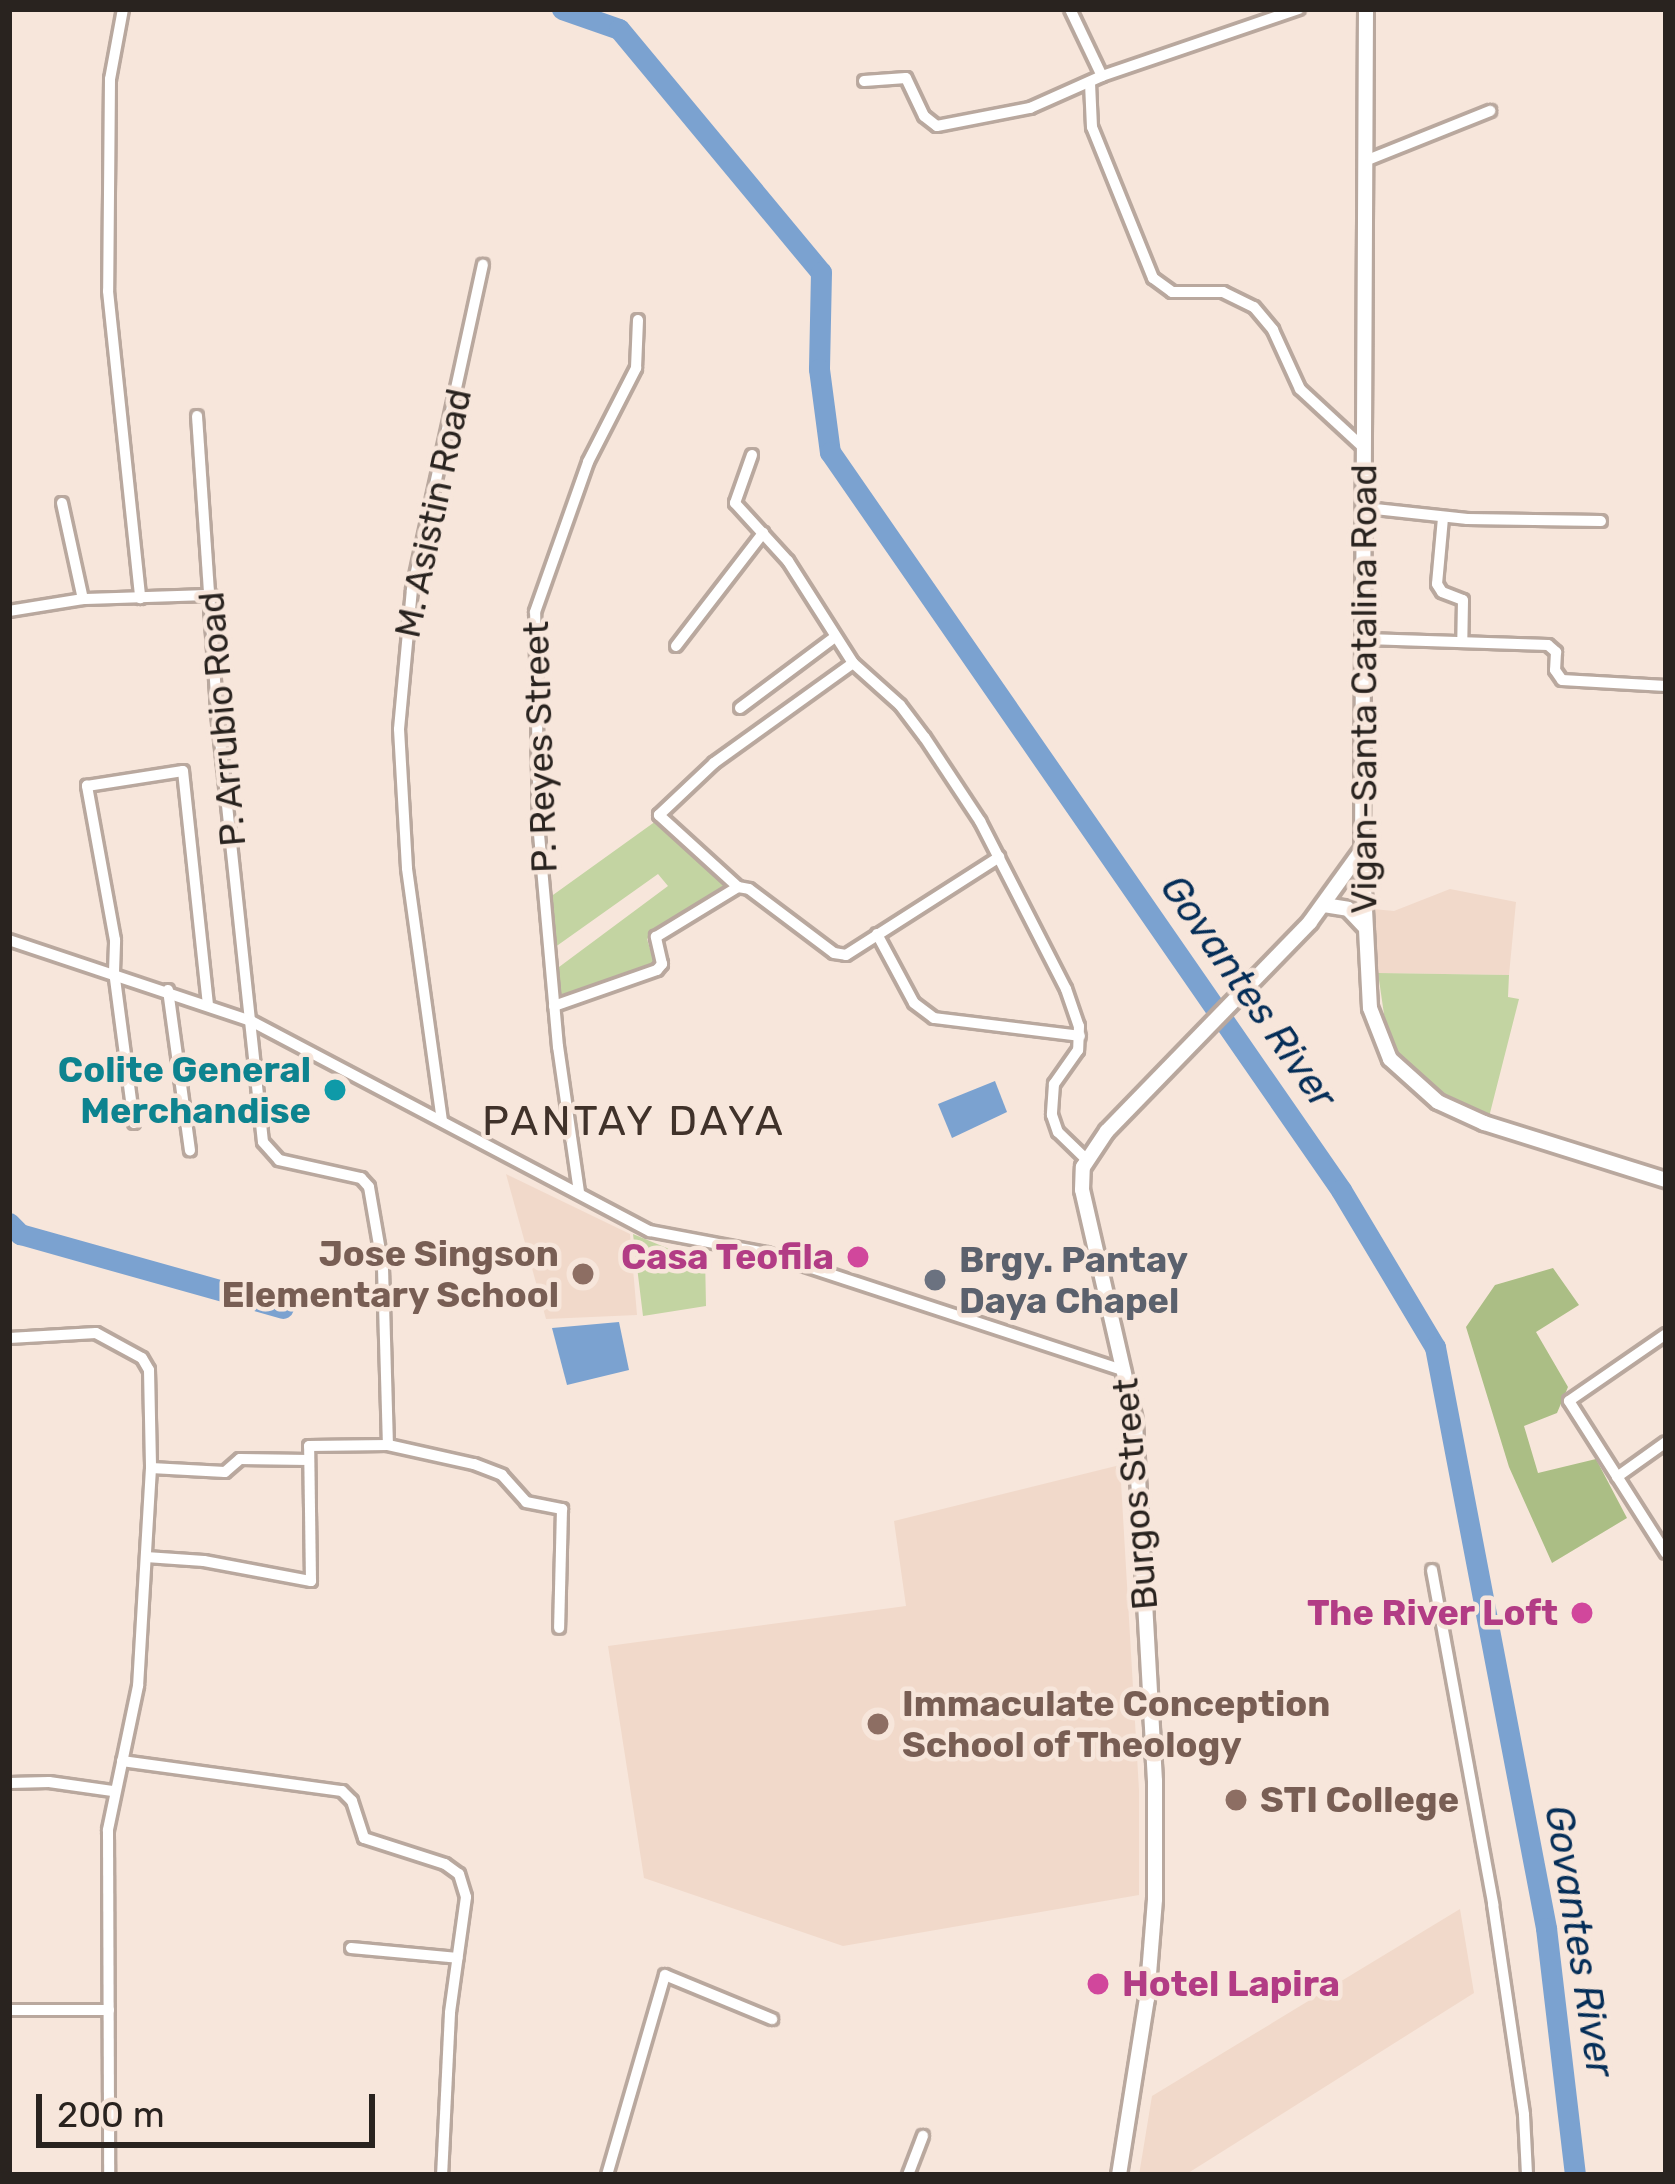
<!DOCTYPE html>
<html>
<head>
<meta charset="utf-8">
<style>
  body { margin:0 }
  #map { position:relative; width:1675px; height:2184px; overflow:hidden; background:#f7e6db; font-family:Rubik,sans-serif }
  div>[style] { position:absolute }
  .built>* { inset:0; background:#f1d9ca }
  .green>* { inset:0; background:#c3d4a2 }
  .forest>* { inset:0; background:#abbe85 }
  .water>* { inset:0; background:#7ba2d0 }
  .river>* { height:21px; margin:-10.5px; padding:0 10.5px; transform-origin:10.5px; border-radius:10.5px; background:#7ba2d0 }
  .roads { filter:drop-shadow(3px 0 #b9a89e) drop-shadow(-3px 0 #b9a89e) drop-shadow(0 3px #b9a89e) drop-shadow(0 -3px #b9a89e) }
  .minor>* { height:10px; margin:-5px; padding:0 5px; transform-origin:5px; border-radius:5px; background:#fff }
  .major>* { height:14px; margin:-7px; padding:0 7px; transform-origin:7px; border-radius:7px; background:#fff }
  .dots>* { width:33px; height:33px; translate:-50% -50%; box-sizing:border-box; border:6px solid #f7e6db; border-radius:50% }
  span { translate:-50% -50%; white-space:nowrap; text-align:center; line-height:1.15; -webkit-text-stroke:9px #f7e6db; paint-order:stroke }
  .street-label { font-size:36px; color:#29231f }
  .culture-label { font-size:36px; color:#0d838f; font-weight:700 }
  .right { translate:-100% -50%; text-align:right }
  .education-label { font-size:36px; color:#785e54; font-weight:700 }
  .left { translate:0 -50%; text-align:left }
  .hotel-label { font-size:36px; color:#b23c85; font-weight:700 }
  .worship-label { font-size:36px; color:#5b616d; font-weight:700 }
  .water-label { font-size:39px; color:#052e58; font-style:italic }
  .quarter-label { font-size:42px; color:#40322a; letter-spacing:3px }
  .frame { position:absolute; inset:0; border:12px solid #29231f; pointer-events:none }
  .scale { position:absolute; left:36px; top:2094px; width:339px; height:54px; box-sizing:border-box; border:6px solid #29231f; border-top:0; padding-left:15px; font-size:36px; line-height:42px; white-space:nowrap; color:#29231f; -webkit-text-stroke:9px #f7e6db; paint-order:stroke }
</style>
</head>
<body>
<div id="map">
  <div class="built">
    <div style="clip-path:polygon(1450px 889px,1516px 902px,1509px 975px,1378px 973px,1373px 909px,1394px 911px)"></div>
    <div style="clip-path:polygon(506px 1174px,630px 1234px,637px 1315px,546px 1319px)"></div>
    <div style="clip-path:polygon(1120px 1465px,1139px 1790px,1139px 1895px,843px 1946px,644px 1878px,608px 1646px,906px 1606px,894px 1521px)"></div>
    <div style="clip-path:polygon(1460px 1909px,1474px 1993px,1185px 2175px,1139px 2175px,1152px 2096px)"></div>
  </div>
  <div class="green">
    <div style="clip-path:polygon(656px 821px,728px 886px,647px 939px,655px 965px,558px 998px,555px 970px,668px 886px,658px 874px,551px 950px,546px 900px)"></div>
    <div style="clip-path:polygon(1378px 973px,1509px 975px,1508px 997px,1519px 999px,1489px 1117px,1446px 1099px,1403px 1063px,1385px 1021px)"></div>
    <div style="clip-path:polygon(633px 1234px,674px 1251px,705px 1255px,706px 1306px,643px 1316px)"></div>
  </div>
  <div class="forest">
    <div style="clip-path:polygon(1553px 1268px,1579px 1305px,1536px 1332px,1568px 1387px,1557px 1413px,1524px 1426px,1538px 1473px,1596px 1459px,1627px 1518px,1552px 1563px,1509px 1467px,1466px 1327px,1495px 1285px)"></div>
  </div>
  <div class="water">
    <div style="clip-path:polygon(995px 1081px,1007px 1112px,952px 1138px,938px 1104px)"></div>
    <div style="clip-path:polygon(619px 1322px,629px 1370px,567px 1385px,552px 1328px)"></div>
  </div>
  <div class="river">
    <div style="left:562px;top:9px;width:60px;rotate:19.3deg"></div>
    <div style="left:619px;top:29px;width:316px;rotate:50.3deg"></div>
    <div style="left:821px;top:272px;width:97px;rotate:91.2deg"></div>
    <div style="left:819px;top:369px;width:84px;rotate:82.5deg"></div>
    <div style="left:830px;top:452px;width:898px;rotate:55.3deg"></div>
    <div style="left:1341px;top:1190px;width:183px;rotate:59.1deg"></div>
    <div style="left:1435px;top:1347px;width:592px;rotate:79.18deg"></div>
    <div style="left:1546px;top:1928px;width:249px;rotate:83.3deg"></div>
    <div style="left:9px;top:1223px;width:16px;rotate:45deg"></div>
    <div style="left:20px;top:1234px;width:273px;rotate:15.7deg"></div>
  </div>
  <div class="roads">
    <div class="minor">
      <div style="left:123px;top:9px;width:71px;rotate:100.5deg"></div>
      <div style="left:110px;top:79px;width:212px;rotate:90.5deg"></div>
      <div style="left:108px;top:291px;width:309px;rotate:84deg"></div>
      <div style="left:1070px;top:9px;width:74px;rotate:64.5deg"></div>
      <div style="left:864px;top:81px;width:42px;rotate:-4.1deg"></div>
      <div style="left:906px;top:78px;width:42px;rotate:64.7deg"></div>
      <div style="left:924px;top:116px;width:16px;rotate:38deg"></div>
      <div style="left:937px;top:126px;width:95px;rotate:-11deg"></div>
      <div style="left:1030px;top:108px;width:79px;rotate:-24deg"></div>
      <div style="left:1102px;top:76px;width:208px;rotate:-18.8deg"></div>
      <div style="left:1090px;top:83px;width:44px;rotate:87.4deg"></div>
      <div style="left:1092px;top:127px;width:163px;rotate:68deg"></div>
      <div style="left:1153px;top:278px;width:24px;rotate:36deg"></div>
      <div style="left:1172px;top:292px;width:51px"></div>
      <div style="left:1223px;top:292px;width:34px;rotate:26deg"></div>
      <div style="left:1254px;top:307px;width:30px;rotate:50deg"></div>
      <div style="left:1273px;top:330px;width:65px;rotate:65.4deg"></div>
      <div style="left:1300px;top:389px;width:88px;rotate:42.7deg"></div>
      <div style="left:1365px;top:161px;width:135px;rotate:-21.8deg"></div>
      <div style="left:197px;top:416px;width:306px;rotate:86.1deg"></div>
      <div style="left:218px;top:721px;width:423px;rotate:83.9deg"></div>
      <div style="left:263px;top:1142px;width:24px;rotate:48deg"></div>
      <div style="left:279px;top:1160px;width:84px;rotate:12.4deg"></div>
      <div style="left:361px;top:1178px;width:12px;rotate:48deg"></div>
      <div style="left:369px;top:1187px;width:82px;rotate:80.2deg"></div>
      <div style="left:383px;top:1268px;width:177px;rotate:88.4deg"></div>
      <div style="left:752px;top:455px;width:51px;rotate:109.5deg"></div>
      <div style="left:735px;top:503px;width:79px;rotate:47.6deg"></div>
      <div style="left:788px;top:561px;width:121px;rotate:57.5deg"></div>
      <div style="left:853px;top:663px;width:63px;rotate:41.8deg"></div>
      <div style="left:900px;top:705px;width:41px;rotate:52.9deg"></div>
      <div style="left:925px;top:738px;width:100px;rotate:56.5deg"></div>
      <div style="left:980px;top:821px;width:189px;rotate:62.9deg"></div>
      <div style="left:1066px;top:989px;width:39px;rotate:71deg"></div>
      <div style="left:1079px;top:1026px;width:24px;rotate:92deg"></div>
      <div style="left:1078px;top:1050px;width:42px;rotate:125.2deg"></div>
      <div style="left:1054px;top:1084px;width:31px;rotate:94deg"></div>
      <div style="left:1052px;top:1115px;width:18px;rotate:71deg"></div>
      <div style="left:1058px;top:1132px;width:39px;rotate:44deg"></div>
      <div style="left:62px;top:503px;width:98px;rotate:77.7deg"></div>
      <div style="left:1366px;top:508px;width:102px;rotate:6.2deg"></div>
      <div style="left:1467px;top:519px;width:134px;rotate:0.9deg"></div>
      <div style="left:1443px;top:518px;width:66px;rotate:95.2deg"></div>
      <div style="left:1437px;top:584px;width:9px;rotate:58deg"></div>
      <div style="left:1442px;top:592px;width:22px;rotate:21deg"></div>
      <div style="left:1463px;top:600px;width:39px;rotate:91deg"></div>
      <div style="left:9px;top:611px;width:75px;rotate:-9.2deg"></div>
      <div style="left:83px;top:599px;width:128px;rotate:-1.8deg"></div>
      <div style="left:1366px;top:639px;width:182px;rotate:1.9deg"></div>
      <div style="left:1548px;top:645px;width:11px;rotate:41deg"></div>
      <div style="left:1556px;top:652px;width:18px;rotate:93deg"></div>
      <div style="left:1555px;top:670px;width:12px;rotate:55deg"></div>
      <div style="left:1562px;top:680px;width:104px;rotate:3.3deg"></div>
      <div style="left:676px;top:646px;width:143px;rotate:-52.4deg"></div>
      <div style="left:740px;top:708px;width:119px;rotate:-36.8deg"></div>
      <div style="left:738px;top:887px;width:107px;rotate:-137.7deg"></div>
      <div style="left:659px;top:815px;width:76px;rotate:-43.4deg"></div>
      <div style="left:714px;top:763px;width:171px;rotate:-35.7deg"></div>
      <div style="left:877px;top:934px;width:78px;rotate:61.8deg"></div>
      <div style="left:914px;top:1003px;width:25px;rotate:37deg"></div>
      <div style="left:934px;top:1018px;width:147px;rotate:7deg"></div>
      <div style="left:9px;top:940px;width:255px;rotate:18.5deg"></div>
      <div style="left:251px;top:1021px;width:451px;rotate:27.8deg"></div>
      <div style="left:650px;top:1231px;width:118px;rotate:10.7deg"></div>
      <div style="left:766px;top:1253px;width:378px;rotate:18.2deg"></div>
      <div style="left:168px;top:990px;width:162px;rotate:82.2deg"></div>
      <div style="left:554px;top:1006px;width:109px;rotate:-19.3deg"></div>
      <div style="left:657px;top:970px;width:8px;rotate:-50deg"></div>
      <div style="left:662px;top:964px;width:28px;rotate:-103deg"></div>
      <div style="left:656px;top:937px;width:96px;rotate:-31.4deg"></div>
      <div style="left:738px;top:887px;width:11px;rotate:10deg"></div>
      <div style="left:749px;top:889px;width:106px;rotate:37deg"></div>
      <div style="left:834px;top:953px;width:12px;rotate:9deg"></div>
      <div style="left:846px;top:955px;width:182px;rotate:-32.6deg"></div>
      <div style="left:442px;top:1121px;width:255px;rotate:-97.9deg"></div>
      <div style="left:407px;top:868px;width:139px;rotate:-93.3deg"></div>
      <div style="left:399px;top:729px;width:140px;rotate:-84.7deg"></div>
      <div style="left:412px;top:590px;width:333px;rotate:-77.7deg"></div>
      <div style="left:134px;top:1123px;width:152px;rotate:-97.5deg"></div>
      <div style="left:114px;top:972px;width:32px;rotate:-88deg"></div>
      <div style="left:115px;top:940px;width:157px;rotate:-100.3deg"></div>
      <div style="left:87px;top:786px;width:97px;rotate:-8.9deg"></div>
      <div style="left:183px;top:771px;width:235px;rotate:83.9deg"></div>
      <div style="left:579px;top:1192px;width:147px;rotate:-98.2deg"></div>
      <div style="left:558px;top:1047px;width:215px;rotate:-95.1deg"></div>
      <div style="left:539px;top:833px;width:221px;rotate:-91deg"></div>
      <div style="left:535px;top:612px;width:159px;rotate:-70.5deg"></div>
      <div style="left:588px;top:462px;width:106px;rotate:-62.9deg"></div>
      <div style="left:636px;top:368px;width:48px;rotate:-87.6deg"></div>
      <div style="left:1666px;top:1334px;width:118px;rotate:145.4deg"></div>
      <div style="left:1569px;top:1401px;width:180px;rotate:57.5deg"></div>
      <div style="left:9px;top:1338px;width:87px;rotate:-3.3deg"></div>
      <div style="left:96px;top:1333px;width:52px;rotate:28.5deg"></div>
      <div style="left:142px;top:1358px;width:14px;rotate:60deg"></div>
      <div style="left:149px;top:1370px;width:98px;rotate:88.8deg"></div>
      <div style="left:151px;top:1468px;width:218px;rotate:93.4deg"></div>
      <div style="left:138px;top:1686px;width:147px;rotate:101.8deg"></div>
      <div style="left:108px;top:1830px;width:345px;rotate:89.8deg"></div>
      <div style="left:151px;top:1468px;width:74px;rotate:3.1deg"></div>
      <div style="left:225px;top:1472px;width:20px;rotate:-41deg"></div>
      <div style="left:240px;top:1459px;width:69px;rotate:0.8deg"></div>
      <div style="left:1617px;top:1477px;width:60px;rotate:-35.5deg"></div>
      <div style="left:146px;top:1557px;width:58px;rotate:3.9deg"></div>
      <div style="left:204px;top:1561px;width:109px;rotate:10.6deg"></div>
      <div style="left:311px;top:1581px;width:135px;rotate:-90.8deg"></div>
      <div style="left:309px;top:1446px;width:79px;rotate:-0.7deg"></div>
      <div style="left:388px;top:1445px;width:88px;rotate:12.5deg"></div>
      <div style="left:474px;top:1464px;width:30px;rotate:21deg"></div>
      <div style="left:502px;top:1475px;width:36px;rotate:48deg"></div>
      <div style="left:526px;top:1502px;width:37px;rotate:11deg"></div>
      <div style="left:562px;top:1509px;width:119px;rotate:91.4deg"></div>
      <div style="left:1432px;top:1570px;width:340px;rotate:79.6deg"></div>
      <div style="left:1493px;top:1904px;width:213px;rotate:81.6deg"></div>
      <div style="left:1524px;top:2115px;width:60px;rotate:87.1deg"></div>
      <div style="left:122px;top:1761px;width:222px;rotate:7.8deg"></div>
      <div style="left:342px;top:1791px;width:14px;rotate:45deg"></div>
      <div style="left:352px;top:1801px;width:39px;rotate:72deg"></div>
      <div style="left:364px;top:1838px;width:85px;rotate:17.8deg"></div>
      <div style="left:445px;top:1864px;width:17px;rotate:36deg"></div>
      <div style="left:459px;top:1874px;width:24px;rotate:73deg"></div>
      <div style="left:466px;top:1897px;width:117px;rotate:97.9deg"></div>
      <div style="left:450px;top:2013px;width:162px;rotate:92.8deg"></div>
      <div style="left:9px;top:1783px;width:40px;rotate:-1.4deg"></div>
      <div style="left:49px;top:1782px;width:64px;rotate:8.1deg"></div>
      <div style="left:351px;top:1948px;width:107px;rotate:5.3deg"></div>
      <div style="left:9px;top:2010px;width:100px"></div>
      <div style="left:607px;top:2175px;width:208px;rotate:-73.8deg"></div>
      <div style="left:665px;top:1975px;width:116px;rotate:22.4deg"></div>
      <div style="left:908px;top:2175px;width:42px;rotate:-69deg"></div>
    </div>
    <div class="major">
      <div style="left:1366px;top:9px;width:841px;rotate:90.27deg"></div>
      <div style="left:1362px;top:850px;width:158px;rotate:87.1deg"></div>
      <div style="left:1370px;top:1008px;width:55px;rotate:68.6deg"></div>
      <div style="left:1390px;top:1059px;width:64px;rotate:41.9deg"></div>
      <div style="left:1438px;top:1102px;width:51px;rotate:24.5deg"></div>
      <div style="left:1484px;top:1123px;width:191px;rotate:17.4deg"></div>
      <div style="left:1324px;top:905px;width:24px;rotate:9deg"></div>
      <div style="left:1348px;top:909px;width:23px;rotate:47deg"></div>
      <div style="left:1119px;top:2175px;width:178px;rotate:-81deg"></div>
      <div style="left:1147px;top:1999px;width:100px;rotate:-85.4deg"></div>
      <div style="left:1155px;top:1899px;width:118px;rotate:-90deg"></div>
      <div style="left:1155px;top:1781px;width:361px;rotate:-93.2deg"></div>
      <div style="left:1135px;top:1421px;width:237px;rotate:-102.9deg"></div>
      <div style="left:1082px;top:1190px;width:23px;rotate:-88deg"></div>
      <div style="left:1083px;top:1167px;width:43px;rotate:-56.3deg"></div>
      <div style="left:1107px;top:1131px;width:291px;rotate:-45.8deg"></div>
      <div style="left:1310px;top:922px;width:89px;rotate:-54.2deg"></div>
    </div>
  </div>
  <div class="dots">
    <div style="left:335px;top:1090px;background:#0f9aa8"></div>
    <div style="left:858px;top:1257px;background:#d1479c"></div>
    <div style="left:583px;top:1274px;background:#8d6e63"></div>
    <div style="left:935px;top:1280px;background:#6b7280"></div>
    <div style="left:1582px;top:1613px;background:#d1479c"></div>
    <div style="left:878px;top:1724px;background:#8d6e63"></div>
    <div style="left:1236px;top:1800px;background:#8d6e63"></div>
    <div style="left:1098px;top:1984px;background:#d1479c"></div>
  </div>
  <div class="street-label">
    <span style="left:433px;top:513px;rotate:-78deg">M. Asistin Road</span>
    <span style="left:1364px;top:689px;rotate:-90deg">Vigan-Santa Catalina Road</span>
    <span style="left:222px;top:719px;rotate:-95deg">P. Arrubio Road</span>
    <span style="left:540px;top:747px;rotate:-92deg">P. Reyes Street</span>
    <span style="left:1135px;top:1494px;rotate:-95deg">Burgos Street</span>
  </div>
  <div class="culture-label">
    <span class="right" style="left:311px;top:1090px">Colite General<br>Merchandise</span>
  </div>
  <div class="education-label">
    <span class="right" style="left:559px;top:1274px">Jose Singson<br>Elementary School</span>
    <span class="left" style="left:902px;top:1724px">Immaculate Conception<br>School of Theology</span>
    <span class="left" style="left:1260px;top:1800px">STI College</span>
  </div>
  <div class="hotel-label">
    <span class="right" style="left:834px;top:1257px">Casa Teofila</span>
    <span class="right" style="left:1558px;top:1613px">The River Loft</span>
    <span class="left" style="left:1122px;top:1984px">Hotel Lapira</span>
  </div>
  <div class="worship-label">
    <span class="left" style="left:959px;top:1280px">Brgy. Pantay<br>Daya Chapel</span>
  </div>
  <div class="water-label">
    <span style="left:1248px;top:992px;rotate:55deg">Govantes River</span>
    <span style="left:1579px;top:1941px;rotate:81deg">Govantes River</span>
  </div>
  <div class="quarter-label">
    <span style="left:634px;top:1121px">PANTAY DAYA</span>
  </div>
  <div class="frame"></div>
  <div class="scale">200 m</div>
</div>
</body>
</html>
